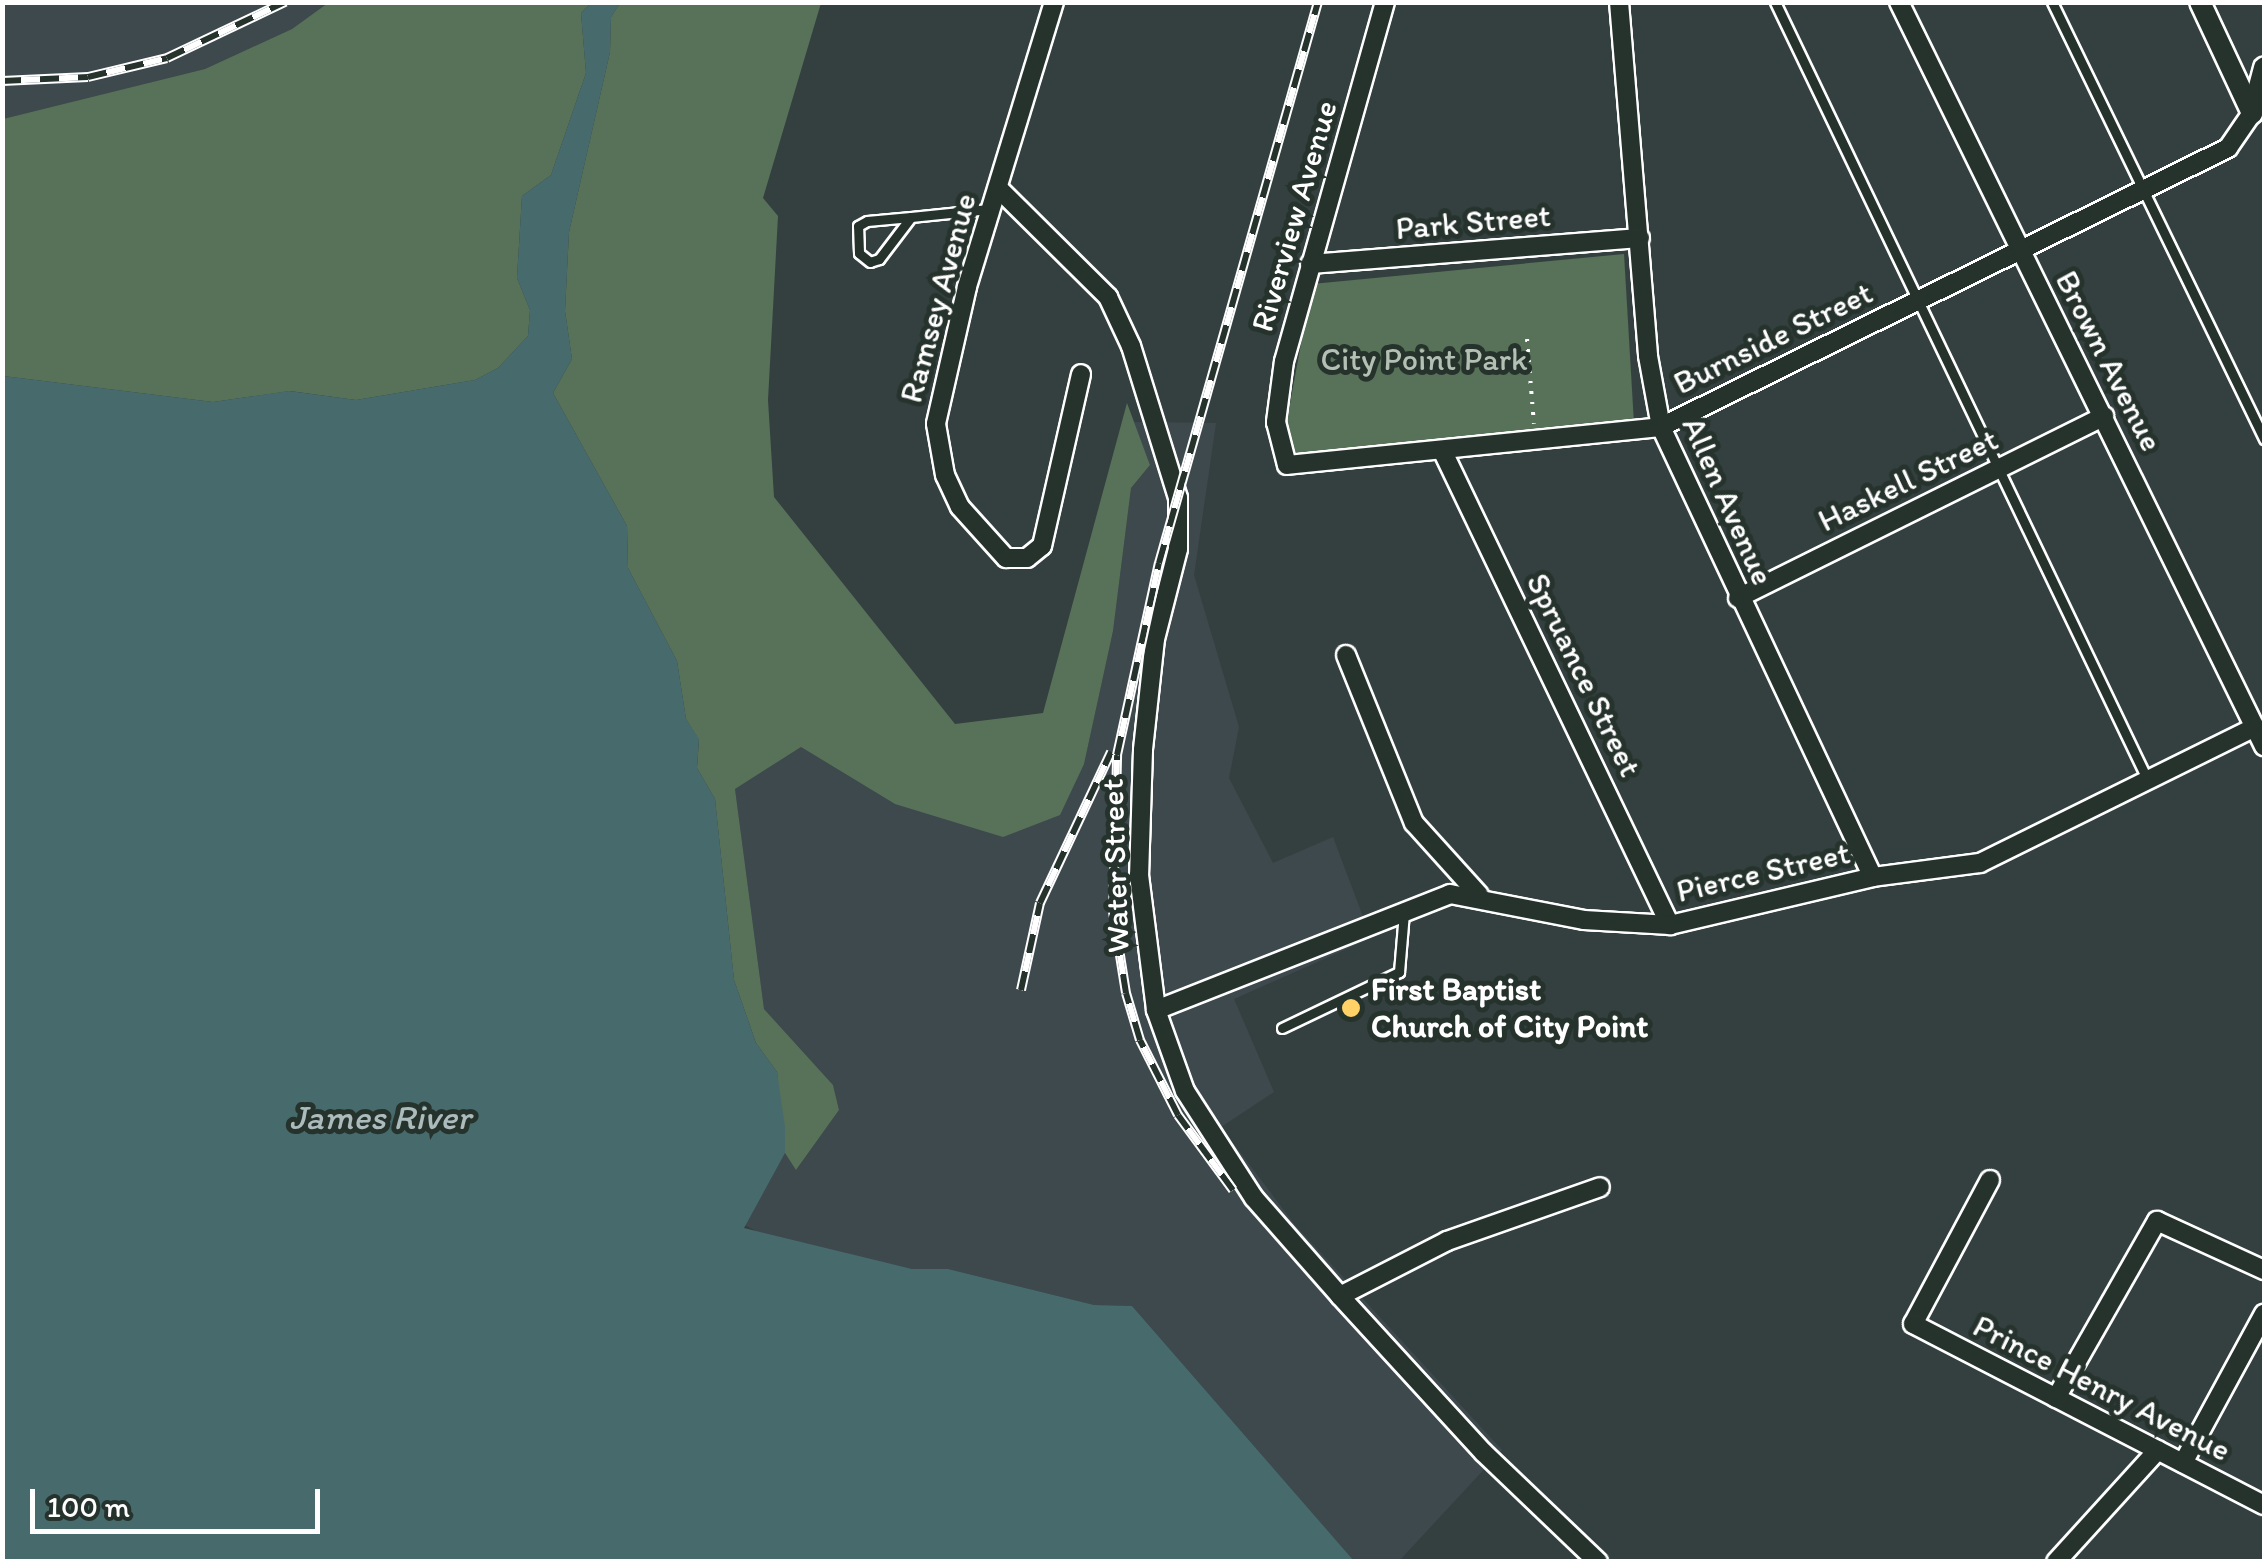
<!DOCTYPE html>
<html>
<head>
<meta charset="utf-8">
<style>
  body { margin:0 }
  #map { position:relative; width:2267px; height:1564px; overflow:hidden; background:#344040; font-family:Itim,sans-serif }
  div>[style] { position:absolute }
  .built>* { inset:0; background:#3e494e }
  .green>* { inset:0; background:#587259 }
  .water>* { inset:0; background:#476b6d }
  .path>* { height:4px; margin-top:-2px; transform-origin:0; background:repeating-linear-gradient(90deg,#fff 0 2.5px,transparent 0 10.5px) }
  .roads { filter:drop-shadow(2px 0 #fff) drop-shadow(-2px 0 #fff) drop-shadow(0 2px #fff) drop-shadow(0 -2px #fff) }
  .service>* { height:9px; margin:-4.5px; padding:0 4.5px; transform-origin:4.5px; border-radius:4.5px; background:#26332d }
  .minor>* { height:18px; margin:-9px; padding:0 9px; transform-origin:9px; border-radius:9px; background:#26332d }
  .tertiary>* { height:20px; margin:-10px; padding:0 10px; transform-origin:10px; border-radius:10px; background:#26332d }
  .rail>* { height:10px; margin-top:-5px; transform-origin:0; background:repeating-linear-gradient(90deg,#26332d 0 19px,#fff 0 38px); box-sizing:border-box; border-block:2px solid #fff }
  .dots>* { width:28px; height:28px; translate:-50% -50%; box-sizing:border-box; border:5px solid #26332d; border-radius:50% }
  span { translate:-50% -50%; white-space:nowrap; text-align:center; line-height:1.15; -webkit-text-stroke:10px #26332d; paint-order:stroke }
  .street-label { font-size:32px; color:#fff }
  .park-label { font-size:32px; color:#b4c0b4 }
  .poi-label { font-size:32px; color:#fff; font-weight:700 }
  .left { translate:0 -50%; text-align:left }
  .water-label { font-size:35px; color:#acbcbd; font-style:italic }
  .frame { position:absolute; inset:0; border:5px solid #fff; pointer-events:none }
  .scale { position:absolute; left:30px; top:1489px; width:290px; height:45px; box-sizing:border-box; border:5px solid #fff; border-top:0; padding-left:12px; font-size:30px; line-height:35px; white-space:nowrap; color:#fff; -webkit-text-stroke:8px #26332d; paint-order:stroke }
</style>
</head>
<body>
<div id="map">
  <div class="built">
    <div style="clip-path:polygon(3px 3px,328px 3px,292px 29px,205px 69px,3px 119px)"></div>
    <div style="clip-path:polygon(1134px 422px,1216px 423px,1194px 575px,1239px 727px,1229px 778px,1273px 863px,1333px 837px,1371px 938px,1234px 999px,1274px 1092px,1221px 1127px,1295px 1225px,1502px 1450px,1399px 1561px,1354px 1561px,1132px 1306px,1094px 1305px,948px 1269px,912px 1269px,771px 1239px,743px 1224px,785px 1153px,797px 1169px,839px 1110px,833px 1085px,764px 1009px,735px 789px,801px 747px,895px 804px,1084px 764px,1113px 631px,1131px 488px,1150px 465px)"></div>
  </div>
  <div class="green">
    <div style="clip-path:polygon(328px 3px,591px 3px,581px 13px,586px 73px,551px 175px,522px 196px,517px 278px,530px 310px,528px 336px,498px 368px,475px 380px,356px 400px,290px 391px,213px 402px,3px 376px,3px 119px,205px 69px,292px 29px)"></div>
    <div style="clip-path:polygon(620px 3px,821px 3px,763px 198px,778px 216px,768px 400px,774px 497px,955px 724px,1043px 713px,1127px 403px,1150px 465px,1131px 488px,1113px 631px,1084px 764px,1060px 815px,1003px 837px,895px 804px,801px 747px,735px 789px,764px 1009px,833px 1085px,839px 1110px,796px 1170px,785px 1153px,777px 1072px,756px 1043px,734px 980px,715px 799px,697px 768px,699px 740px,686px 719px,677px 661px,628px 568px,627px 526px,553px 393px,572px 359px,565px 311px,569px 232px,610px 52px,611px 17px)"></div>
    <div style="clip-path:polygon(1624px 254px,1634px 424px,1300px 458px,1283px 442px,1312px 284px)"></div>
  </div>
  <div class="water">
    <div style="clip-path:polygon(591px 3px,620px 3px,611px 17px,610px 52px,569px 232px,565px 311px,572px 359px,553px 393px,627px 526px,628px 568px,677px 661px,686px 719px,699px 739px,697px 768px,715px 799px,734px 980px,756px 1043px,777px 1072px,785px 1127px,785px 1153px,744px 1228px,912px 1269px,948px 1269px,1094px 1305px,1132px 1306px,1354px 1561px,3px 1561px,3px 376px,213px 402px,289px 391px,356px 400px,475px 380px,498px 368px,528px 336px,530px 310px,517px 278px,522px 196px,551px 175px,586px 73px,581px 13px)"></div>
  </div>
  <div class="path">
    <div style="left:1527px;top:339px;width:85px;rotate:85.3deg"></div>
  </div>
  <div class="roads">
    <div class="service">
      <div style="left:1775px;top:2px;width:864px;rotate:64.41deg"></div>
      <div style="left:2052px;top:2px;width:486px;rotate:64.1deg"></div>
      <div style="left:911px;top:217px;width:53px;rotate:127.3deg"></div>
      <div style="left:879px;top:259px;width:9px;rotate:162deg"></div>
      <div style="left:870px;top:262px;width:14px;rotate:-141deg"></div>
      <div style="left:859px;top:253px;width:27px;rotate:-92deg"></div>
      <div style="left:858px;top:226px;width:10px;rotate:-29deg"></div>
      <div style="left:867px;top:221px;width:44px;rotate:-5.2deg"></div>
      <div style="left:911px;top:217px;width:78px;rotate:-5.9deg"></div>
      <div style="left:1282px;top:1028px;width:130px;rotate:-25.6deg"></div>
      <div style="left:1399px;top:972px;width:60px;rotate:-85.2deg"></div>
    </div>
    <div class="minor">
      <div style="left:1054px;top:2px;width:298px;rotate:107deg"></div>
      <div style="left:967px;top:287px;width:140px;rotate:102.8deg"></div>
      <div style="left:936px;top:424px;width:52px;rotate:80deg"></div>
      <div style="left:945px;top:475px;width:35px;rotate:65deg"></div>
      <div style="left:960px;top:507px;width:69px;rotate:48deg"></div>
      <div style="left:1006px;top:558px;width:21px"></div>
      <div style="left:1027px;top:558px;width:19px;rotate:-39deg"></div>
      <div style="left:1042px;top:546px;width:176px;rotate:-77.2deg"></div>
      <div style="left:1385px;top:2px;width:373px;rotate:105.7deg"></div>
      <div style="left:1284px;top:361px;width:62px;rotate:97.5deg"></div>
      <div style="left:1276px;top:422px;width:44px;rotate:75.7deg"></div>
      <div style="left:1287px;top:465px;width:376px;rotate:-5.8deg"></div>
      <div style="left:1661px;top:427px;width:632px;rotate:-26.2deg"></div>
      <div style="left:2228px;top:148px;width:42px;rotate:-55.6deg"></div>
      <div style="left:1619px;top:2px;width:355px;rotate:85.3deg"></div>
      <div style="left:1648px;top:356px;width:72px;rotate:79.6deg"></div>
      <div style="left:1661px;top:427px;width:497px;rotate:64.8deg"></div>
      <div style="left:1899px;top:2px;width:829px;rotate:63.87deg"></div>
      <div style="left:998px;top:188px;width:155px;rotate:44.7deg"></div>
      <div style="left:1108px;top:297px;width:54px;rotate:64.9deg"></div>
      <div style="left:1131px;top:346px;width:159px;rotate:72.8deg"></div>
      <div style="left:1178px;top:498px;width:51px;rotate:90deg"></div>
      <div style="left:1178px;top:549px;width:93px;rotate:104.3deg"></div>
      <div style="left:1155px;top:639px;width:112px;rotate:96.2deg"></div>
      <div style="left:1143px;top:750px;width:125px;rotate:91.8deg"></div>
      <div style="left:1139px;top:875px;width:136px;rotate:82.8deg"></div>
      <div style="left:1156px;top:1010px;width:86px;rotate:70.3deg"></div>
      <div style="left:1185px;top:1091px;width:127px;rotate:57.2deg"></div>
      <div style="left:1254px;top:1198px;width:130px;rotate:48.7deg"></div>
      <div style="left:1340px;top:1296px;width:213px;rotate:47.5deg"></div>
      <div style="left:1484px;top:1453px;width:158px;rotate:43.7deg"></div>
      <div style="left:1310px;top:264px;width:331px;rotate:-4.5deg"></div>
      <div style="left:1443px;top:452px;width:525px;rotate:64.36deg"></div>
      <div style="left:1738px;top:598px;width:409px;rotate:-26.4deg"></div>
      <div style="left:1346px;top:655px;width:181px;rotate:68deg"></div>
      <div style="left:1414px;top:823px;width:97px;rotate:47.9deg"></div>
      <div style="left:1156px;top:1010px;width:316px;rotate:-21.5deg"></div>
      <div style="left:1450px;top:894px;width:136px;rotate:11deg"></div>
      <div style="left:1584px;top:920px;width:86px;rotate:3.3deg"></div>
      <div style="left:1670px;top:925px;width:209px;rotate:-13.3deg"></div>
      <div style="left:1873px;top:877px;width:108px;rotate:-7.5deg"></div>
      <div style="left:1980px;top:863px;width:307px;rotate:-26.3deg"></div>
      <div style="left:1990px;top:1180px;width:163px;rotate:118.1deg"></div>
      <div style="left:1913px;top:1324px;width:395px;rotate:27.3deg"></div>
      <div style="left:1340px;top:1296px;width:120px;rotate:-27.2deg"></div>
      <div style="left:1447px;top:1241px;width:162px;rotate:-19.4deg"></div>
      <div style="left:2056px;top:1398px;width:204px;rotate:-60.3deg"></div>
      <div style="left:2157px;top:1221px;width:118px;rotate:24.6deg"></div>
      <div style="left:2183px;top:1463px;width:170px;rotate:-61.5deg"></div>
      <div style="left:2056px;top:1562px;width:151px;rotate:-47.7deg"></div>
    </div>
    <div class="tertiary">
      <div style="left:2200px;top:2px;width:123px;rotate:64.9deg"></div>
      <div style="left:2252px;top:113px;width:47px;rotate:-75.1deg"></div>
    </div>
  </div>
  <div class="rail">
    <div style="left:2px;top:81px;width:86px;rotate:-2.7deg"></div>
    <div style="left:88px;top:77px;width:81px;rotate:-13.5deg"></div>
    <div style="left:167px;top:58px;width:131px;rotate:-25.4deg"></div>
    <div style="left:1021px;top:990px;width:89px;rotate:-77.7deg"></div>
    <div style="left:1040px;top:903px;width:167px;rotate:-64.8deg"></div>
    <div style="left:1233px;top:1190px;width:93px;rotate:-126.3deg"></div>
    <div style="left:1178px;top:1115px;width:84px;rotate:-116.9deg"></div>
    <div style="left:1140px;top:1040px;width:49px;rotate:-106.6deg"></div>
    <div style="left:1126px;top:993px;width:82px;rotate:-99.1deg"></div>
    <div style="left:1113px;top:912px;width:157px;rotate:-88.5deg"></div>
    <div style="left:1117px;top:755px;width:197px;rotate:-77.7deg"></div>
    <div style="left:1159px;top:563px;width:583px;rotate:-74.18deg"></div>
  </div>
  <div class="dots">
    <div style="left:1351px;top:1008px;background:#ffd166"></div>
  </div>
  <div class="street-label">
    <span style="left:1294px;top:216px;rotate:-74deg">Riverview Avenue</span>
    <span style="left:1473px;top:222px;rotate:-5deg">Park Street</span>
    <span style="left:938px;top:298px;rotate:-75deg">Ramsey Avenue</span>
    <span style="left:1773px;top:338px;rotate:-26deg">Burnside Street</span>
    <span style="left:2109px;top:361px;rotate:63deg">Brown Avenue</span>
    <span style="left:1908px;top:480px;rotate:-26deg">Haskell Street</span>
    <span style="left:1728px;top:501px;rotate:66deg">Allen Avenue</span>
    <span style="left:1584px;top:675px;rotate:64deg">Spruance Street</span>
    <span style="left:1115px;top:866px;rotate:-92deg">Water Street</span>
    <span style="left:1763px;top:872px;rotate:-13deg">Pierce Street</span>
    <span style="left:2102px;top:1388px;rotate:27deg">Prince Henry Avenue</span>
  </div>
  <div class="park-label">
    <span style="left:1424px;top:359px">City Point Park</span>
  </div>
  <div class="poi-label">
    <span class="left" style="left:1371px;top:1008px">First Baptist<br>Church of City Point</span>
  </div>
  <div class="water-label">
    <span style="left:380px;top:1117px">James River</span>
  </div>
  <div class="frame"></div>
  <div class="scale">100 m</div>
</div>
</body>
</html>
